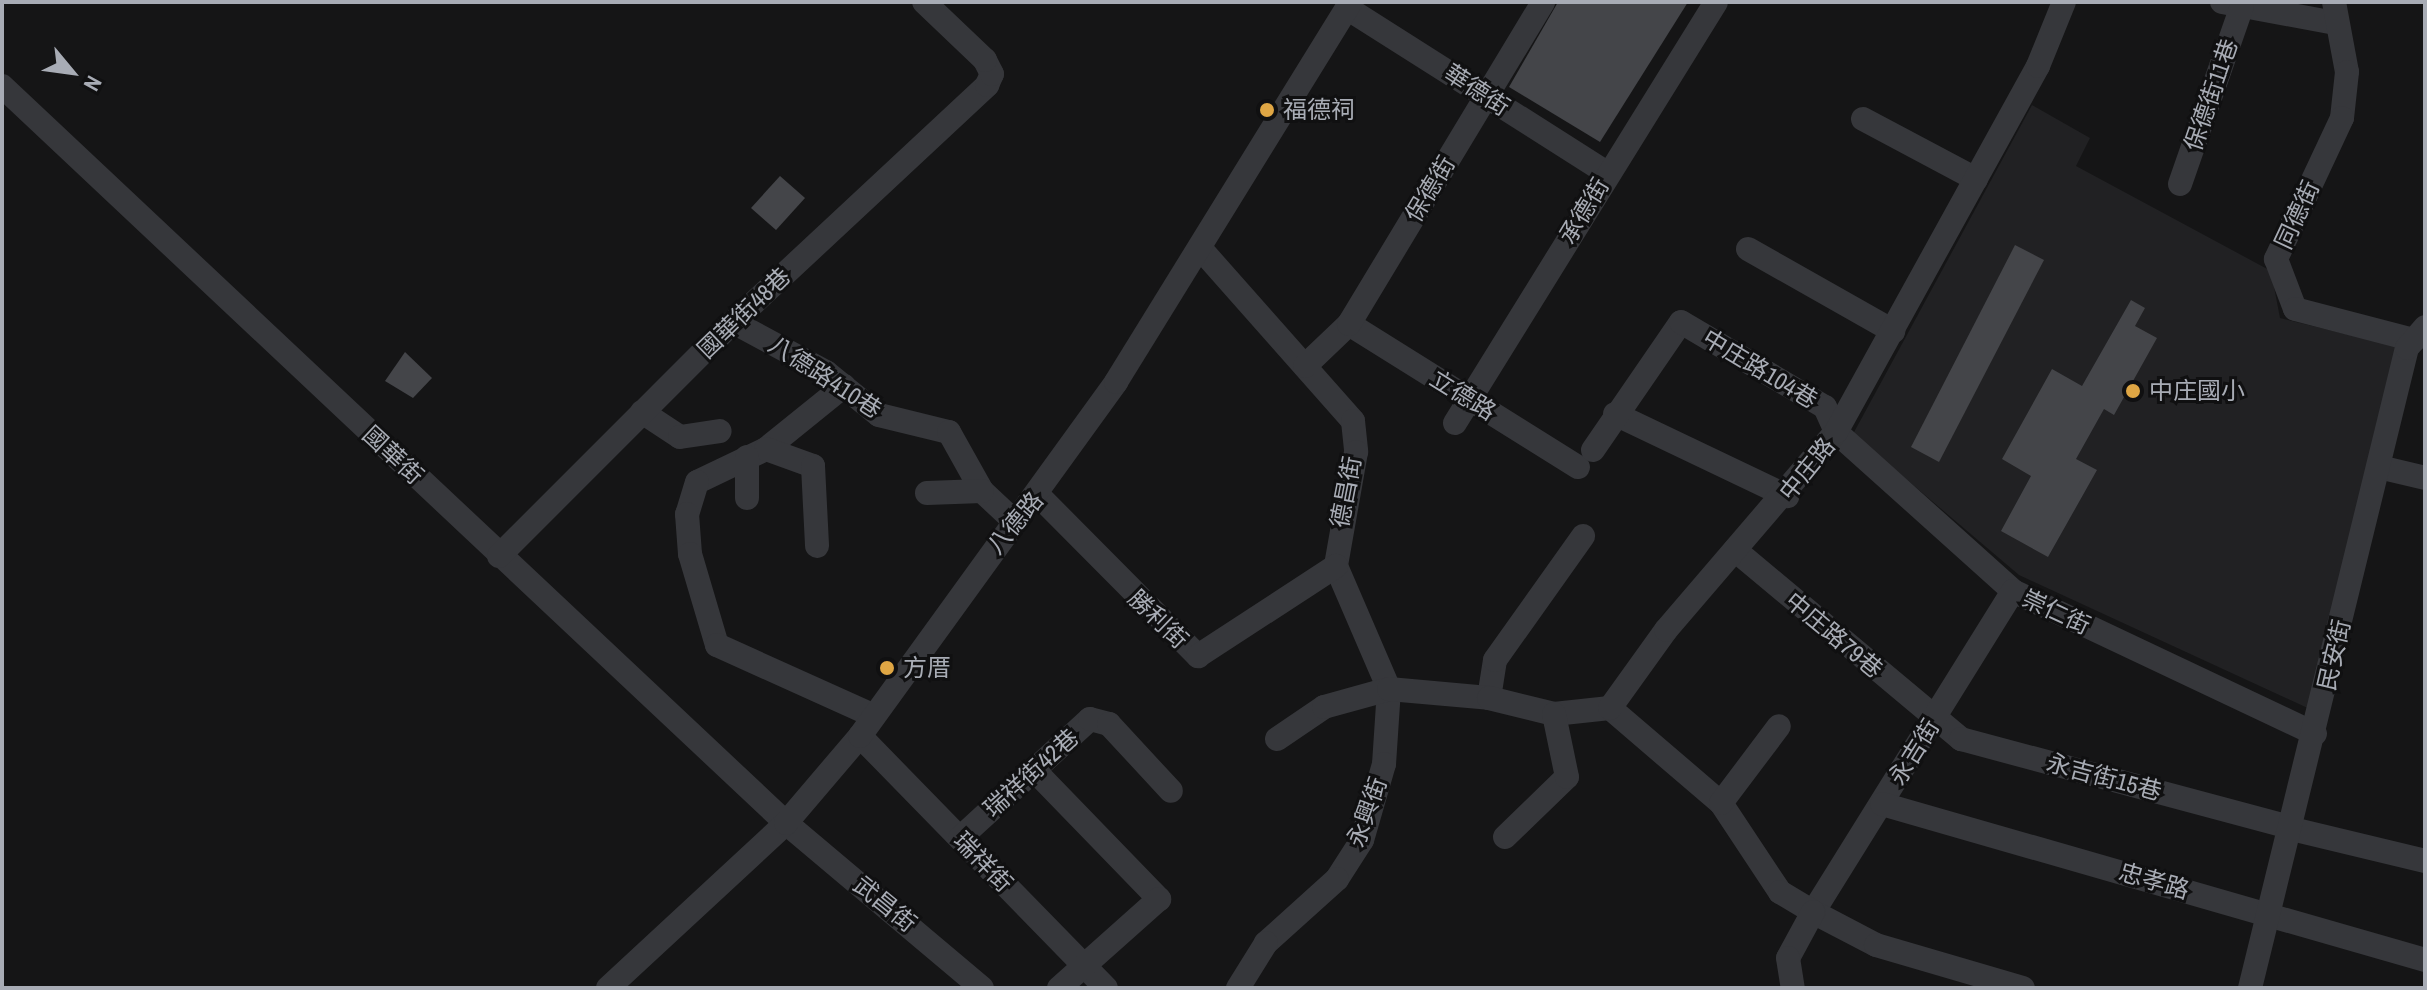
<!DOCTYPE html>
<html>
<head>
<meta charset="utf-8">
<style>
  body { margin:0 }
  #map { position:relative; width:2427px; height:990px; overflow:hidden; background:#151516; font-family:"Archivo Narrow","Noto Sans TC",sans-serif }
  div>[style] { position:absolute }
  .built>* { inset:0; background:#212123 }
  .building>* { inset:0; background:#444549 }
  .minor>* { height:24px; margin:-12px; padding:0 12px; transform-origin:12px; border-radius:12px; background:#36373b }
  .dots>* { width:22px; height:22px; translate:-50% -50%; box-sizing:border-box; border:4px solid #101011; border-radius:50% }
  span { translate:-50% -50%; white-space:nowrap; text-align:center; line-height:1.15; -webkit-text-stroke:6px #101011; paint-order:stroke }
  .street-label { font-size:24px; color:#a8acb5 }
  .poi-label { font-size:24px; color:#a8acb5 }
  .left { translate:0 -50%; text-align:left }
  .frame { position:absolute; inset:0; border:4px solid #a8acb5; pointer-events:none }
  .north { position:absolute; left:32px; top:32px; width:80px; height:80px; -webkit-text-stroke:6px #101011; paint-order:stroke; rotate:119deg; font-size:22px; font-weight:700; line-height:32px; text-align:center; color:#a8acb5 }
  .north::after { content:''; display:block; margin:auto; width:28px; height:36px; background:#a8acb5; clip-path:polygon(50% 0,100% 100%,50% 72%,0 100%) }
</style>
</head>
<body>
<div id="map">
  <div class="built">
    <div style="clip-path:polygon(2032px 105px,2090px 138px,2076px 166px,2271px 271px,2280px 318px,2399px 347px,2312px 710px,2019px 575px,1853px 434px)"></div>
  </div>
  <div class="building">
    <div style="clip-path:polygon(1558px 2px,1688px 2px,1600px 142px,1509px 87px)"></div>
    <div style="clip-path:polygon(780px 176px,805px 198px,776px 230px,751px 208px)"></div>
    <div style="clip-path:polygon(2015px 245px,2044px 260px,1939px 462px,1911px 447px)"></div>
    <div style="clip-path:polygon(2131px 300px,2145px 308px,2135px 326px,2157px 338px,2114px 415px,2104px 409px,2076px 459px,2097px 470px,2048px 557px,2001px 531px,2031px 476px,2002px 459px,2052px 369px,2082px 386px)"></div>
    <div style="clip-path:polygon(405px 352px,432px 378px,413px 398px,385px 381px)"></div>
  </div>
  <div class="minor">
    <div style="left:2222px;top:2px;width:115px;rotate:10.5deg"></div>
    <div style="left:2334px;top:2px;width:71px;rotate:79.5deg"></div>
    <div style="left:2347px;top:72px;width:46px;rotate:96.2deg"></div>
    <div style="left:2342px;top:118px;width:156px;rotate:115.1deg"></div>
    <div style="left:2276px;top:259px;width:53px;rotate:69.2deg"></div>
    <div style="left:2295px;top:309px;width:123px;rotate:14.6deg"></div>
    <div style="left:1347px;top:8px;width:308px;rotate:32.4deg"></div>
    <div style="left:2px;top:86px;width:1076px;rotate:43.23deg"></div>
    <div style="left:786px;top:823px;width:256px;rotate:40.1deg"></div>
    <div style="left:1863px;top:119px;width:128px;rotate:28deg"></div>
    <div style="left:2180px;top:184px;width:188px;rotate:-70.8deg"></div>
    <div style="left:1200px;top:248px;width:231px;rotate:48.5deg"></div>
    <div style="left:1353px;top:421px;width:31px;rotate:84deg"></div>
    <div style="left:1356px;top:452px;width:116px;rotate:100deg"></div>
    <div style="left:1336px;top:566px;width:134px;rotate:66.7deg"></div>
    <div style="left:1389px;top:689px;width:75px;rotate:93.8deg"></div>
    <div style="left:1384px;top:764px;width:79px;rotate:106.1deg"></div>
    <div style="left:1362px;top:840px;width:46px;rotate:122.7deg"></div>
    <div style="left:1337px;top:879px;width:96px;rotate:138deg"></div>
    <div style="left:1266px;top:943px;width:53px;rotate:121.9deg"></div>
    <div style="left:1748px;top:249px;width:167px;rotate:29.5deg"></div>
    <div style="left:733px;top:322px;width:106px;rotate:28.3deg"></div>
    <div style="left:826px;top:372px;width:68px;rotate:39.1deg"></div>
    <div style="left:879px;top:415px;width:72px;rotate:13.7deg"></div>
    <div style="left:949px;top:432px;width:68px;rotate:60.8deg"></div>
    <div style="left:982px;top:491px;width:45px;rotate:43.2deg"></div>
    <div style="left:1349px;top:324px;width:270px;rotate:32deg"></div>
    <div style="left:1305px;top:366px;width:61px;rotate:-43.7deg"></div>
    <div style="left:1349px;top:324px;width:376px;rotate:-58.9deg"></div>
    <div style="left:844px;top:386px;width:100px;rotate:141.1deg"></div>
    <div style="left:766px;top:449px;width:76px;rotate:154.4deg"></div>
    <div style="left:697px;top:482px;width:34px;rotate:107deg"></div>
    <div style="left:687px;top:514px;width:40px;rotate:85.7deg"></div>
    <div style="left:690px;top:554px;width:95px;rotate:73.5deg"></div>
    <div style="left:717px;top:645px;width:172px;rotate:24.3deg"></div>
    <div style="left:642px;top:412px;width:45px;rotate:33.3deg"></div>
    <div style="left:680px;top:437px;width:40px;rotate:-8.5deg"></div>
    <div style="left:1615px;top:414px;width:191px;rotate:25.5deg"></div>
    <div style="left:1455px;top:423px;width:495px;rotate:-58.2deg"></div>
    <div style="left:766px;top:449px;width:50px;rotate:19.9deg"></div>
    <div style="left:813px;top:466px;width:80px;rotate:87.1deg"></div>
    <div style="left:1593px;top:450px;width:155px;rotate:-55.5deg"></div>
    <div style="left:1681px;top:322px;width:167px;rotate:30.6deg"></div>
    <div style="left:1825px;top:407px;width:27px;rotate:66deg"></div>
    <div style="left:1836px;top:432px;width:238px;rotate:41.9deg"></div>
    <div style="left:2013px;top:591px;width:334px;rotate:25.3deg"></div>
    <div style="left:747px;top:457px;width:41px;rotate:90deg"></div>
    <div style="left:2379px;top:467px;width:47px;rotate:13.4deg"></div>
    <div style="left:927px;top:493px;width:55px;rotate:-2.1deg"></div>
    <div style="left:1039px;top:496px;width:226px;rotate:45.2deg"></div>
    <div style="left:1198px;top:656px;width:165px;rotate:-33.1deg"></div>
    <div style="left:1735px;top:550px;width:295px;rotate:39.9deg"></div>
    <div style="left:1961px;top:739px;width:328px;rotate:15deg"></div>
    <div style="left:499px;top:556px;width:327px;rotate:-45deg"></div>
    <div style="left:730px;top:325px;width:352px;rotate:-43deg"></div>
    <div style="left:987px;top:85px;width:12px;rotate:-66deg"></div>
    <div style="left:992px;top:74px;width:16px;rotate:-117deg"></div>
    <div style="left:985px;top:60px;width:84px;rotate:-136.4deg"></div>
    <div style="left:2013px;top:591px;width:378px;rotate:121.9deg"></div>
    <div style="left:1813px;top:912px;width:71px;rotate:27.6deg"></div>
    <div style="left:1876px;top:945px;width:153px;rotate:16.3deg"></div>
    <div style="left:1489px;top:698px;width:38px;rotate:-81deg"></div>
    <div style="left:1495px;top:660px;width:152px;rotate:-54.6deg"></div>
    <div style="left:1610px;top:708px;width:146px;rotate:40.6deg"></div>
    <div style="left:1721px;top:803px;width:107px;rotate:56.5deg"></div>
    <div style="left:1780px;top:892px;width:39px;rotate:31deg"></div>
    <div style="left:1813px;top:912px;width:52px;rotate:118.5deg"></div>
    <div style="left:1788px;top:958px;width:30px;rotate:81deg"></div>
    <div style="left:860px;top:736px;width:352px;rotate:45.7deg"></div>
    <div style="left:1277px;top:739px;width:57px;rotate:-34.2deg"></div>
    <div style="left:1324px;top:707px;width:67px;rotate:-15.5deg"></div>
    <div style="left:1389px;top:689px;width:100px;rotate:5.1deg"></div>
    <div style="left:1489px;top:698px;width:67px;rotate:13.8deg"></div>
    <div style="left:1554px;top:714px;width:56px;rotate:-6.1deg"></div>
    <div style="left:1610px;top:708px;width:96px;rotate:-54.3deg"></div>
    <div style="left:1666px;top:630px;width:261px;rotate:-49.4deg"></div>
    <div style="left:1836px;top:432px;width:418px;rotate:-61.1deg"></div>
    <div style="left:2038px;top:66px;width:69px;rotate:-67.9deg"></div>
    <div style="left:1034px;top:770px;width:180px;rotate:45.9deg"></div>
    <div style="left:1159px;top:899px;width:134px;rotate:138.3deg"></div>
    <div style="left:1721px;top:803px;width:96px;rotate:-53deg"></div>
    <div style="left:1882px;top:804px;width:565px;rotate:16.03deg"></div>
    <div style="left:2292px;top:829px;width:137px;rotate:13.5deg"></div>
    <div style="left:1505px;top:837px;width:86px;rotate:-44.1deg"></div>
    <div style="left:1567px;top:777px;width:64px;rotate:-101.7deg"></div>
    <div style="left:960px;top:838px;width:176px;rotate:-42.5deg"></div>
    <div style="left:1090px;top:719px;width:20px;rotate:15deg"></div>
    <div style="left:1109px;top:724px;width:91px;rotate:47.2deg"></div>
    <div style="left:608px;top:988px;width:243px;rotate:-42.8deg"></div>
    <div style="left:786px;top:823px;width:114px;rotate:-49.6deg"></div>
    <div style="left:860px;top:736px;width:437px;rotate:-54.1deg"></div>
    <div style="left:1116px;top:382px;width:447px;rotate:-58.3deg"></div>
    <div style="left:2250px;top:988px;width:659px;rotate:-76.22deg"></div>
    <div style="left:2407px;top:348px;width:28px;rotate:-49deg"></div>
  </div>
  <div class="dots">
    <div style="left:1267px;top:110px;background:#dfa644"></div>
    <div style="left:2133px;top:391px;background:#dfa644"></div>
    <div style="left:887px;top:668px;background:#dfa644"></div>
  </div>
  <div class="street-label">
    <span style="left:1477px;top:90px;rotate:33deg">華德街</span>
    <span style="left:2211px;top:95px;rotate:-71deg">保德街11巷</span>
    <span style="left:1430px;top:189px;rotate:-59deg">保德街</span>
    <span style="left:1584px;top:211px;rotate:-59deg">承德街</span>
    <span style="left:2297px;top:215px;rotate:-65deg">同德街</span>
    <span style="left:744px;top:313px;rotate:-44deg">國華街48巷</span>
    <span style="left:1760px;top:369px;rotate:31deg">中庄路104巷</span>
    <span style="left:825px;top:377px;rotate:33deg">八德路410巷</span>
    <span style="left:1463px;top:395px;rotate:32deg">立德路</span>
    <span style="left:393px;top:455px;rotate:43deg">國華街</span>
    <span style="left:1807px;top:469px;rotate:-51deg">中庄路</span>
    <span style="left:1346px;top:492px;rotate:-79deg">德昌街</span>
    <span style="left:1015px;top:523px;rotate:-50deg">八德路</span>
    <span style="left:2056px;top:612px;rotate:25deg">崇仁街</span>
    <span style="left:1158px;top:619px;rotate:44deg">勝利街</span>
    <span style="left:1834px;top:635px;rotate:40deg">中庄路79巷</span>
    <span style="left:2334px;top:655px;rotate:-77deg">民安街</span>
    <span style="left:1914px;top:752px;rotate:-58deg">永吉街</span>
    <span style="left:1031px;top:773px;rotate:-42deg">瑞祥街42巷</span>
    <span style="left:2104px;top:777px;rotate:15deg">永吉街15巷</span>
    <span style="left:1367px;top:812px;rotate:-70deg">永興街</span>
    <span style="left:983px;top:862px;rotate:46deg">瑞祥街</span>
    <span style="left:2154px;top:881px;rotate:16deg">忠孝路</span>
    <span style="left:885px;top:904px;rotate:39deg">武昌街</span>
  </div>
  <div class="poi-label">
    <span class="left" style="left:1283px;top:110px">福德祠</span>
    <span class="left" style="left:2149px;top:391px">中庄國小</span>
    <span class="left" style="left:903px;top:668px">方厝</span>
  </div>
  <div class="frame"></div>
  <div class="north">N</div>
</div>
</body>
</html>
